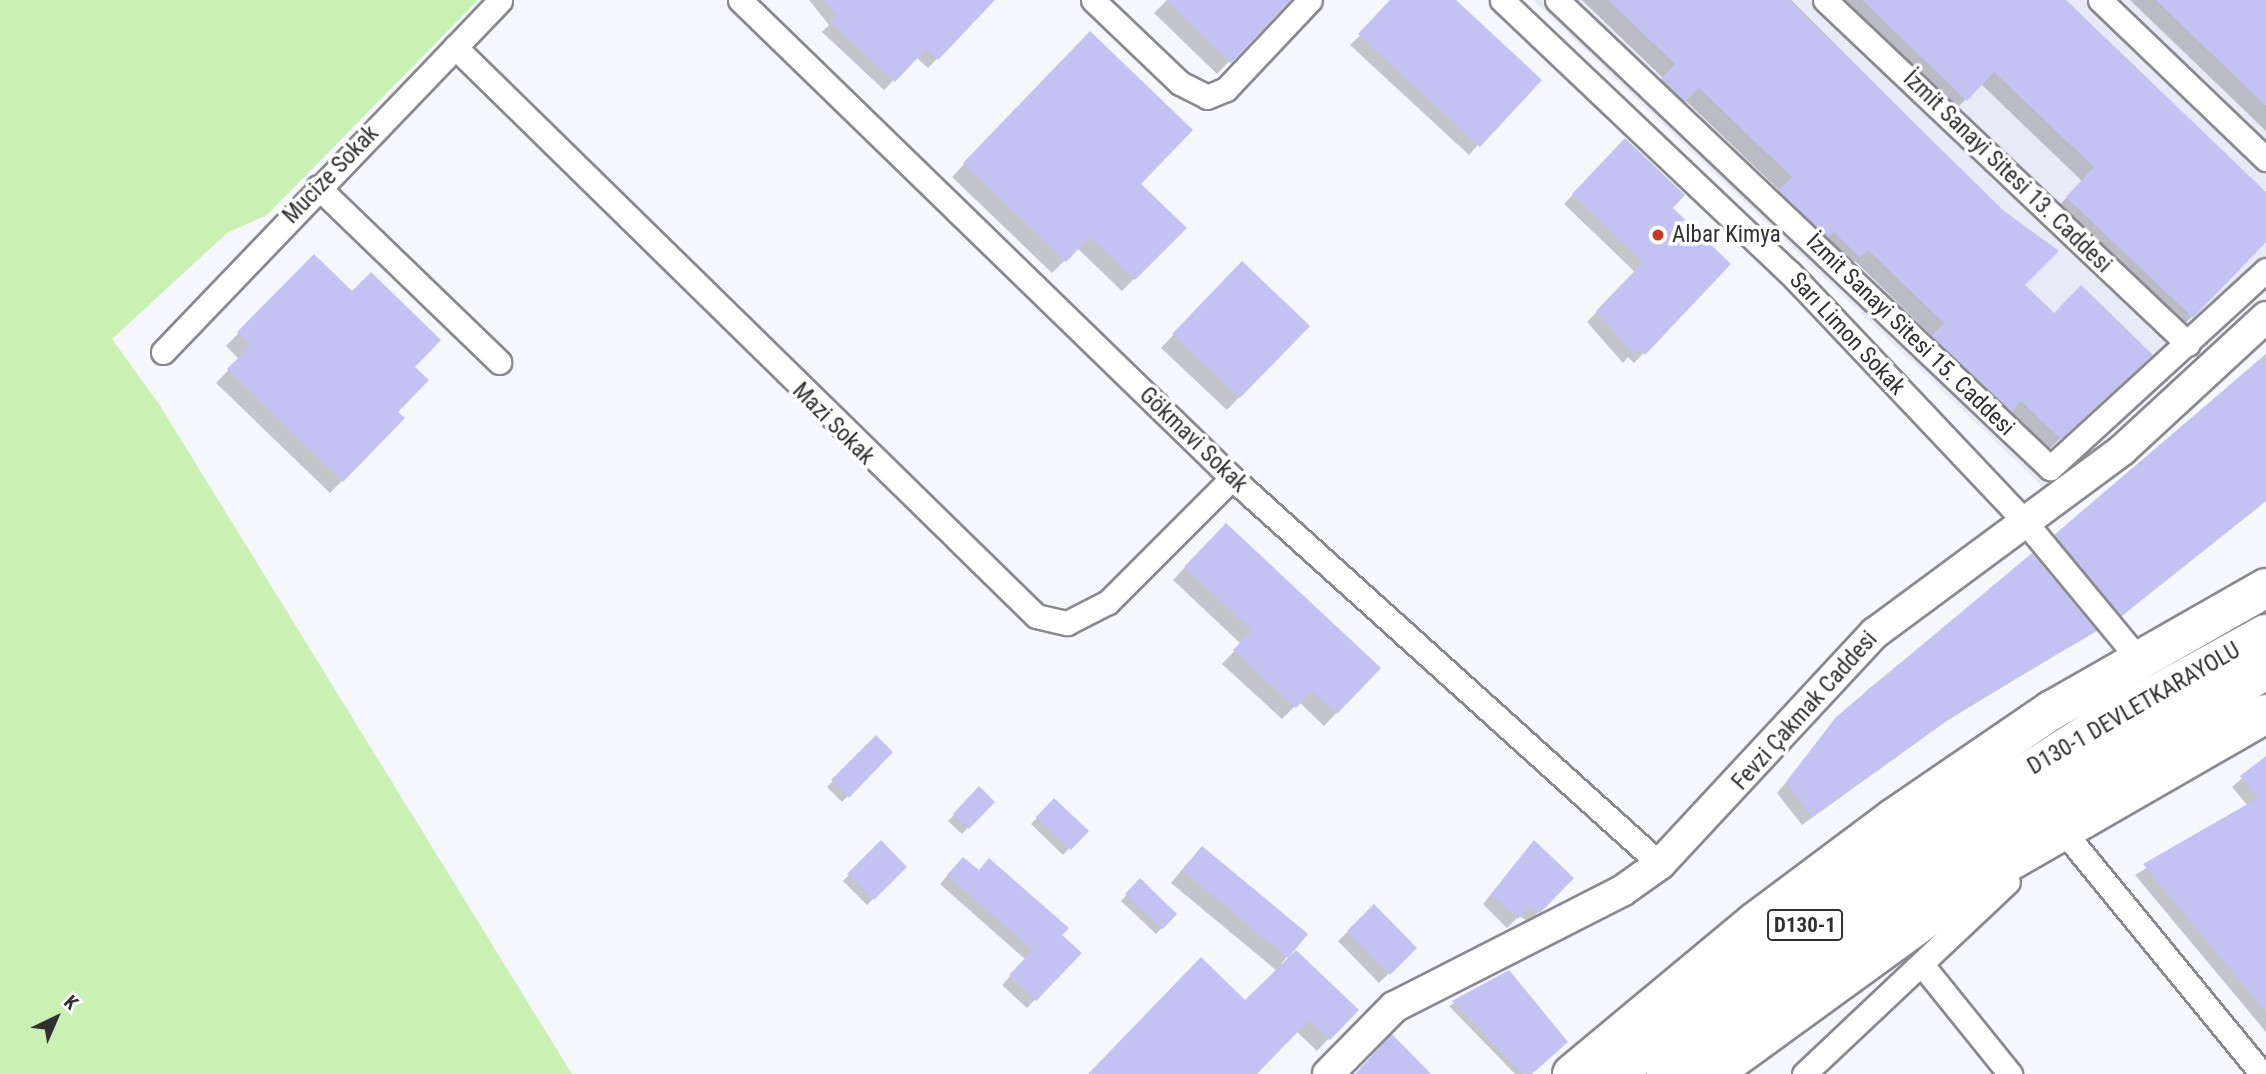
<!DOCTYPE html>
<html>
<head>
<meta charset="utf-8">
<style>
  body { margin:0 }
  #map { position:relative; width:2266px; height:1074px; overflow:hidden; background:#f6f7fd; font-family:"Roboto Condensed",sans-serif }
  div>[style] { position:absolute }
  .built>* { inset:0; background:#e9eaf7 }
  .green>* { inset:0; background:#caf0b4 }
  .shadow>* { inset:0; background:#0003 }
  .building>* { inset:0; background:#c2c3f3 }
  .roads { filter:drop-shadow(2px 0 #89898f) drop-shadow(-2px 0 #89898f) drop-shadow(0 2px #89898f) drop-shadow(0 -2px #89898f) }
  .minor>* { height:23px; margin:-11.5px; padding:0 11.5px; transform-origin:11.5px; border-radius:11.5px; background:#fff }
  .tertiary>* { height:30px; margin:-15px; padding:0 15px; transform-origin:15px; border-radius:15px; background:#fff }
  .trunk>* { height:38px; margin:-19px; padding:0 19px; transform-origin:19px; border-radius:19px; background:#fff }
  .dots>* { width:19px; height:19px; translate:-50% -50%; box-sizing:border-box; border:4px solid #fff; border-radius:50% }
  span { translate:-50% -50%; white-space:nowrap; text-align:center; line-height:1.15; -webkit-text-stroke:7px #fff; paint-order:stroke }
  .shield-label span { padding:2px 5px; background:#fff; border:2px solid; border-radius:5px; -webkit-text-stroke-width:0 }
  .shield-label { font-size:21px; color:#303033; font-weight:700 }
  .street-label { font-size:23px; color:#303033 }
  .poi-label { font-size:23px; color:#303033 }
  .left { translate:0 -50%; text-align:left }
  .north { position:absolute; left:21px; top:983px; width:70px; height:70px; -webkit-text-stroke:5px #fff; paint-order:stroke; rotate:44deg; font-size:19px; font-weight:700; line-height:28px; text-align:center; color:#303033 }
  .north::after { content:''; display:block; margin:auto; width:24px; height:32px; background:#303033; clip-path:polygon(50% 0,100% 100%,50% 72%,0 100%) }
</style>
</head>
<body>
<div id="map">
  <div class="built">
    <div style="clip-path:polygon(1533px 0,2266px 0,2266px 286px,2045px 489px)"></div>
  </div>
  <div class="green">
    <div style="clip-path:polygon(0 0,478px 0,267px 215px,227px 233px,112px 339px,159px 404px,572px 1074px,0 1074px)"></div>
  </div>
  <div class="shadow">
    <div style="clip-path:polygon(809px 0,993px 0,928px 68px,916px 57px,884px 90px,822px 32px,829px 25px)"></div>
    <div style="clip-path:polygon(1167px 0,1289px 0,1217px 74px,1154px 13px)"></div>
    <div style="clip-path:polygon(1398px 0,1453px 0,1478px 145px,1469px 155px,1350px 45px)"></div>
    <div style="clip-path:polygon(1582px 0,1791px 0,2003px 212px,2022px 285px,2054px 315px,2138px 367px,2047px 451px,1920px 350px,1933px 337px,1855px 261px,1847px 269px,1767px 205px,1780px 191px,1685px 100px,1671px 113px,1649px 92px,1663px 78px)"></div>
    <div style="clip-path:polygon(1836px 0,2063px 0,2266px 194px,2266px 240px,2179px 330px,2054px 211px,2082px 181px,1981px 84px,1953px 112px)"></div>
    <div style="clip-path:polygon(2130px 0,2266px 0,2266px 131px)"></div>
    <div style="clip-path:polygon(1090px 33px,1139px 184px,1184px 228px,1122px 291px,1077px 248px,1052px 273px,952px 177px)"></div>
    <div style="clip-path:polygon(1625px 140px,1671px 208px,1729px 264px,1634px 363px,1628px 357px,1623px 363px,1587px 322px,1635px 272px,1564px 204px)"></div>
    <div style="clip-path:polygon(314px 256px,413px 367px,396px 412px,402px 418px,330px 493px,216px 383px,239px 359px,226px 346px)"></div>
    <div style="clip-path:polygon(1229px 276px,1308px 326px,1227px 410px,1161px 348px)"></div>
    <div style="clip-path:polygon(2266px 354px,2266px 501px,2108px 627px,2043px 548px)"></div>
    <div style="clip-path:polygon(1213px 538px,1378px 668px,1324px 726px,1299px 702px,1282px 719px,1222px 664px,1241px 644px,1173px 580px)"></div>
    <div style="clip-path:polygon(2032px 555px,2095px 631px,1948px 720px,1802px 825px,1777px 793px,1865px 692px)"></div>
    <div style="clip-path:polygon(876px 737px,891px 752px,842px 802px,827px 787px)"></div>
    <div style="clip-path:polygon(2266px 758px,2266px 1032px,2135px 875px,2248px 806px,2232px 787px)"></div>
    <div style="clip-path:polygon(979px 789px,993px 802px,962px 834px,948px 821px)"></div>
    <div style="clip-path:polygon(1054px 801px,1086px 831px,1063px 855px,1031px 824px)"></div>
    <div style="clip-path:polygon(881px 843px,905px 867px,867px 905px,843px 881px)"></div>
    <div style="clip-path:polygon(1525px 852px,1571px 878px,1529px 922px,1519px 916px,1507px 928px,1483px 904px)"></div>
    <div style="clip-path:polygon(1190px 860px,1306px 934px,1281px 964px,1356px 1010px,1317px 1051px,1296px 1031px,1254px 1074px,1090px 1074px,1245px 1002px,1277px 971px,1171px 883px)"></div>
    <div style="clip-path:polygon(955px 867px,1079px 953px,1027px 1008px,1002px 985px,1026px 960px,940px 884px)"></div>
    <div style="clip-path:polygon(1140px 881px,1175px 914px,1156px 934px,1121px 901px)"></div>
    <div style="clip-path:polygon(1374px 906px,1415px 948px,1379px 983px,1338px 941px)"></div>
    <div style="clip-path:polygon(1509px 973px,1530px 1074px,1515px 1074px,1449px 1006px)"></div>
  </div>
  <div class="building">
    <div style="clip-path:polygon(822px 0,995px 0,938px 60px,926px 49px,895px 82px,830px 22px,837px 15px)"></div>
    <div style="clip-path:polygon(1166px 0,1291px 0,1231px 63px)"></div>
    <div style="clip-path:polygon(1390px 0,1456px 0,1542px 80px,1480px 147px,1358px 34px)"></div>
    <div style="clip-path:polygon(1608px 0,1789px 0,2004px 211px,2059px 251px,2025px 285px,2054px 313px,2081px 285px,2153px 355px,2061px 439px,2021px 401px,2011px 412px,1931px 336px,1944px 323px,1868px 250px,1860px 258px,1834px 232px,1828px 238px,1778px 191px,1792px 177px,1699px 88px,1685px 102px,1661px 79px,1675px 64px)"></div>
    <div style="clip-path:polygon(1862px 0,2066px 0,2266px 192px,2266px 242px,2193px 318px,2066px 197px,2094px 167px,1994px 72px,1967px 101px)"></div>
    <div style="clip-path:polygon(2156px 0,2266px 0,2266px 106px)"></div>
    <div style="clip-path:polygon(1090px 31px,1193px 130px,1141px 184px,1187px 228px,1135px 280px,1090px 237px,1066px 262px,963px 163px)"></div>
    <div style="clip-path:polygon(1625px 138px,1685px 195px,1673px 208px,1731px 264px,1645px 355px,1639px 349px,1633px 354px,1596px 311px,1643px 262px,1572px 194px)"></div>
    <div style="clip-path:polygon(314px 254px,352px 291px,371px 272px,441px 340px,415px 367px,429px 380px,398px 412px,405px 418px,343px 482px,227px 369px,251px 345px,237px 332px)"></div>
    <div style="clip-path:polygon(1242px 261px,1310px 326px,1240px 398px,1172px 334px)"></div>
    <div style="clip-path:polygon(2266px 354px,2266px 501px,2121px 616px,2054px 535px)"></div>
    <div style="clip-path:polygon(1226px 523px,1381px 668px,1337px 714px,1312px 691px,1296px 708px,1233px 650px,1252px 630px,1184px 567px)"></div>
    <div style="clip-path:polygon(2032px 553px,2097px 631px,1960px 711px,1812px 817px,1786px 782px,1836px 717px)"></div>
    <div style="clip-path:polygon(876px 735px,893px 752px,849px 798px,831px 780px)"></div>
    <div style="clip-path:polygon(2266px 756px,2266px 1012px,2143px 864px,2258px 798px,2240px 776px)"></div>
    <div style="clip-path:polygon(979px 786px,995px 802px,969px 829px,953px 814px)"></div>
    <div style="clip-path:polygon(1054px 798px,1089px 831px,1071px 850px,1036px 817px)"></div>
    <div style="clip-path:polygon(881px 840px,907px 867px,874px 900px,847px 874px)"></div>
    <div style="clip-path:polygon(1534px 840px,1574px 878px,1540px 913px,1530px 907px,1518px 919px,1491px 894px)"></div>
    <div style="clip-path:polygon(1202px 846px,1308px 934px,1288px 958px,1296px 950px,1359px 1010px,1330px 1040px,1309px 1020px,1257px 1074px,1088px 1074px,1201px 957px,1245px 1000px,1288px 958px,1182px 870px)"></div>
    <div style="clip-path:polygon(963px 857px,979px 870px,989px 858px,1069px 928px,1062px 935px,1082px 953px,1036px 1001px,1009px 975px,1033px 950px,947px 875px)"></div>
    <div style="clip-path:polygon(1140px 878px,1177px 914px,1163px 929px,1125px 894px)"></div>
    <div style="clip-path:polygon(1374px 904px,1417px 948px,1390px 975px,1347px 931px)"></div>
    <div style="clip-path:polygon(1509px 970px,1568px 1042px,1532px 1074px,1523px 1074px,1452px 1001px)"></div>
    <div style="clip-path:polygon(1392px 1034px,1431px 1074px,1355px 1074px)"></div>
  </div>
  <div class="roads">
    <div class="minor">
      <div style="left:740px;top:0;width:686px;rotate:44.17deg"></div>
      <div style="left:1232px;top:478px;width:576px;rotate:42.05deg"></div>
      <div style="left:1093px;top:0;width:120px;rotate:43.7deg"></div>
      <div style="left:1180px;top:83px;width:30px;rotate:27deg"></div>
      <div style="left:1207px;top:97px;width:21px;rotate:-23deg"></div>
      <div style="left:1226px;top:89px;width:122px;rotate:-46.7deg"></div>
      <div style="left:1502px;top:0;width:395px;rotate:43.5deg"></div>
      <div style="left:1789px;top:272px;width:345px;rotate:46.6deg"></div>
      <div style="left:2026px;top:523px;width:179px;rotate:50.4deg"></div>
      <div style="left:1557px;top:0;width:680px;rotate:43.51deg"></div>
      <div style="left:2050px;top:468px;width:293px;rotate:-42.5deg"></div>
      <div style="left:1825px;top:0;width:500px;rotate:43.46deg"></div>
      <div style="left:2100px;top:0;width:230px;rotate:43.8deg"></div>
      <div style="left:455px;top:47px;width:813px;rotate:44.4deg"></div>
      <div style="left:1036px;top:616px;width:32px;rotate:13deg"></div>
      <div style="left:1067px;top:623px;width:46px;rotate:-27.1deg"></div>
      <div style="left:1108px;top:602px;width:175px;rotate:-45deg"></div>
      <div style="left:318px;top:187px;width:252px;rotate:44deg"></div>
      <div style="left:163px;top:352px;width:487px;rotate:-46.2deg"></div>
      <div style="left:2069px;top:838px;width:305px;rotate:50.7deg"></div>
      <div style="left:1923px;top:966px;width:139px;rotate:51.1deg"></div>
      <div style="left:1804px;top:1074px;width:280px;rotate:-43.3deg"></div>
    </div>
    <div class="tertiary">
      <div style="left:1328px;top:1074px;width:94px;rotate:-45.4deg"></div>
      <div style="left:1394px;top:1007px;width:256px;rotate:-27deg"></div>
      <div style="left:1622px;top:891px;width:47px;rotate:-35.4deg"></div>
      <div style="left:1660px;top:864px;width:316px;rotate:-47.1deg"></div>
      <div style="left:1875px;top:633px;width:307px;rotate:-36.5deg"></div>
      <div style="left:2122px;top:450px;width:196px;rotate:-42.7deg"></div>
    </div>
    <div class="trunk">
      <div style="left:1572px;top:1074px;width:238px;rotate:-39.7deg"></div>
      <div style="left:1755px;top:922px;width:174px;rotate:-36.8deg"></div>
      <div style="left:1894px;top:818px;width:191px;rotate:-34.4deg"></div>
      <div style="left:2052px;top:710px;width:246px;rotate:-29.7deg"></div>
      <div style="left:1614px;top:1074px;width:371px;rotate:-37.3deg"></div>
      <div style="left:1909px;top:849px;width:230px;rotate:-32.9deg"></div>
      <div style="left:2102px;top:724px;width:187px;rotate:-28.8deg"></div>
      <div style="left:1666px;top:1074px;width:405px;rotate:-36.7deg"></div>
      <div style="left:1991px;top:832px;width:319px;rotate:-30.5deg"></div>
      <div style="left:1712px;top:1074px;width:342px;rotate:-36deg"></div>
      <div style="left:1989px;top:873px;width:319px;rotate:-29.9deg"></div>
    </div>
  </div>
  <div class="dots">
    <div style="left:1658px;top:235px;background:#c73c20"></div>
  </div>
  <div class="shield-label">
    <span style="left:1805px;top:925px">D130-1</span>
  </div>
  <div class="street-label">
    <span style="left:2007px;top:172px;rotate:44deg">İzmit Sanayi Sitesi 13. Caddesi</span>
    <span style="left:331px;top:175px;rotate:-46deg">Mucize Sokak</span>
    <span style="left:1847px;top:334px;rotate:47deg">Sarı Limon Sokak</span>
    <span style="left:1910px;top:335px;rotate:44deg">İzmit Sanayi Sitesi 15. Caddesi</span>
    <span style="left:833px;top:424px;rotate:45deg">Mazi Sokak</span>
    <span style="left:1193px;top:440px;rotate:44deg">Gökmavi Sokak</span>
    <span style="left:2134px;top:709px;rotate:-30deg">D130-1 DEVLETKARAYOLU</span>
    <span style="left:1805px;top:711px;rotate:-48deg">Fevzi Çakmak Caddesi</span>
  </div>
  <div class="poi-label">
    <span class="left" style="left:1672px;top:235px">Albar Kimya</span>
  </div>
  <div class="north">K</div>
</div>
</body>
</html>
